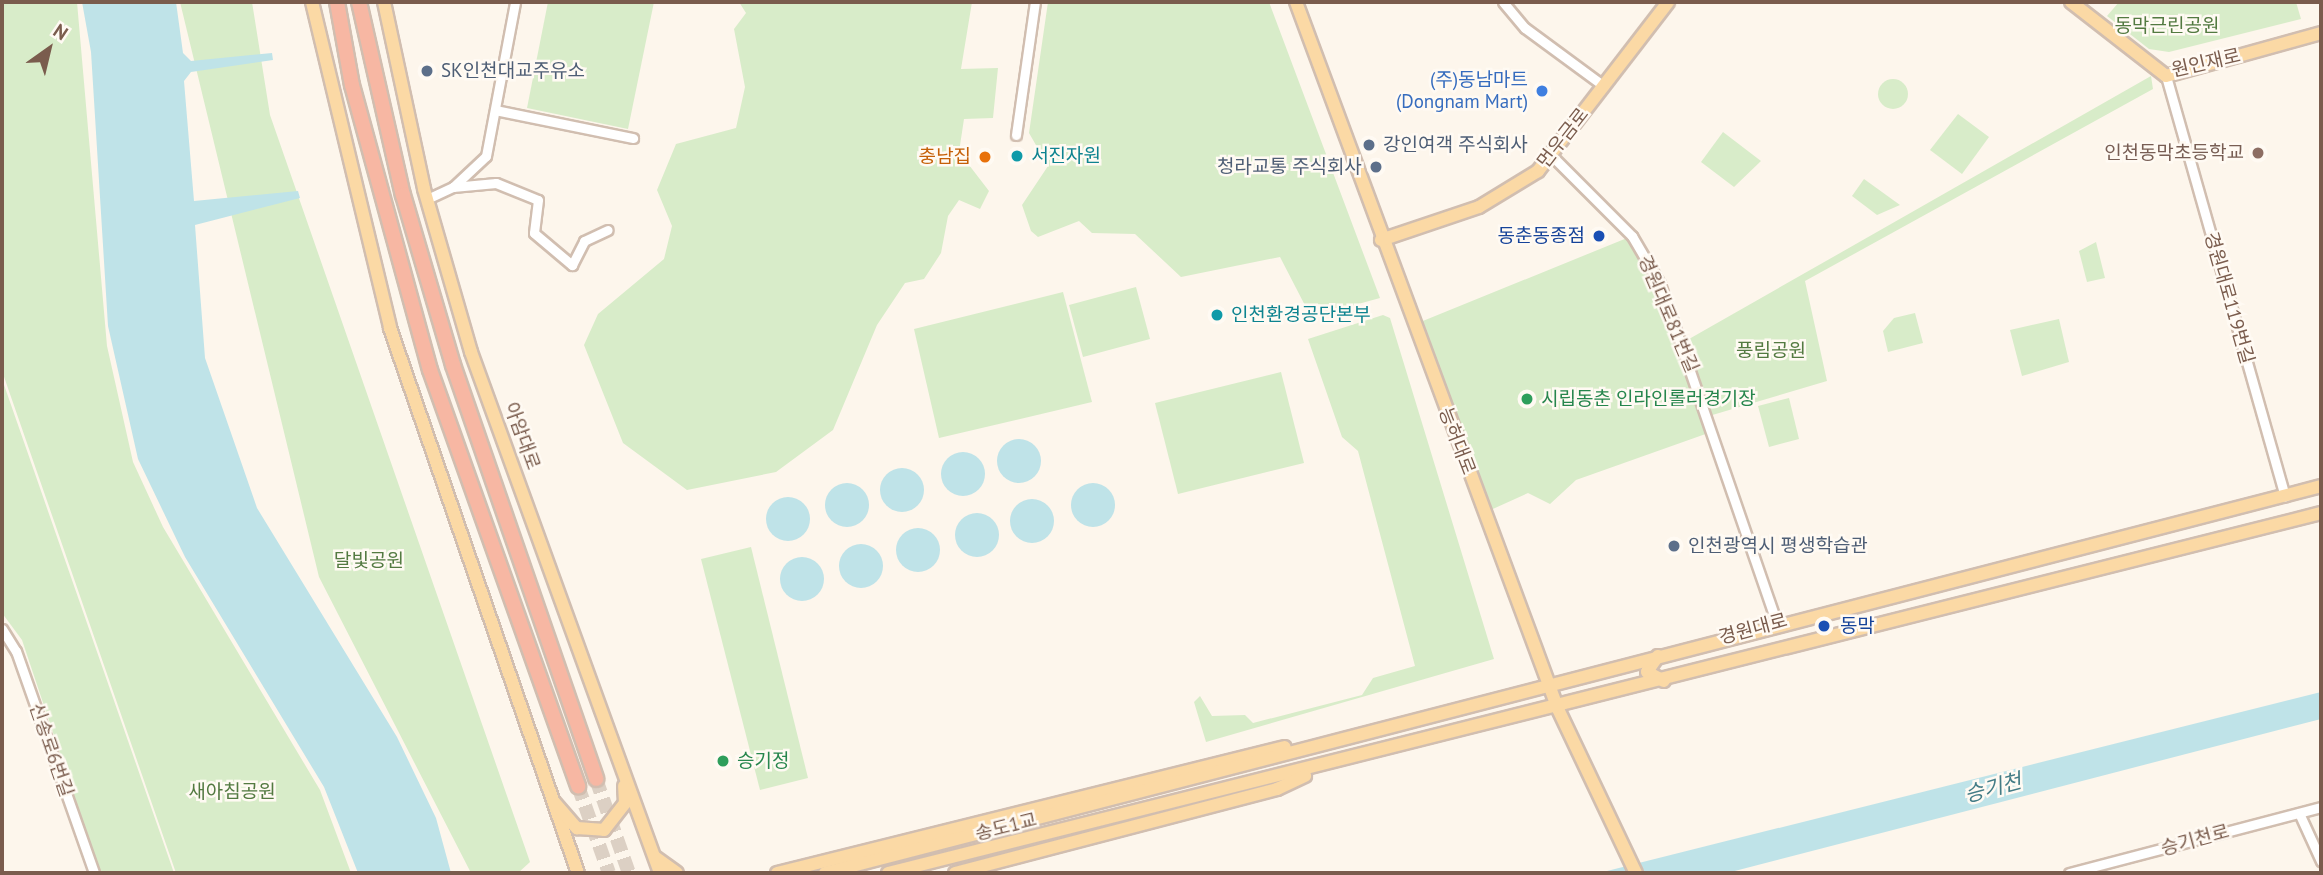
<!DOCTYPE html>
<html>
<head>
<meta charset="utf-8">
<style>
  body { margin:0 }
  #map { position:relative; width:2323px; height:875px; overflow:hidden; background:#fdf6ec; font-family:"PT Sans","Noto Sans KR",sans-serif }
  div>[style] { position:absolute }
  .green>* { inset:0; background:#d8ecc9 }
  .round { border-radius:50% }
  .water>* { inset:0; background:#bfe3e8 }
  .highway-tunnel>* { height:14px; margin-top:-7px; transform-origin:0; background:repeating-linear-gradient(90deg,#dcd0c4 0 14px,transparent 0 21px) }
  .roads { filter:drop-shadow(2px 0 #d1beb0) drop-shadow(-2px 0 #d1beb0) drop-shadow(0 2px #d1beb0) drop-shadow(0 -2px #d1beb0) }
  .minor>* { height:9px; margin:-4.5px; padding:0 4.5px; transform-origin:4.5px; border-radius:4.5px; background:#fff }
  .major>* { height:12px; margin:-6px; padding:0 6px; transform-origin:6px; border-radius:6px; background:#fbd9a5 }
  .highway>* { height:14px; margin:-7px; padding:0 7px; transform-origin:7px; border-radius:7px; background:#f7b7a3 }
  .dots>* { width:19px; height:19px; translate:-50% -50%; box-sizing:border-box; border:4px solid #fffaf3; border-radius:50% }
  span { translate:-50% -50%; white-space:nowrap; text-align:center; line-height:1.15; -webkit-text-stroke:5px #fffaf3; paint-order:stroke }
  .park-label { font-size:19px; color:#537a41 }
  .street-label { font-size:19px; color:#7a5c4d }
  .service-label { font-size:19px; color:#4e5e75 }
  .left { translate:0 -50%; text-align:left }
  .right { translate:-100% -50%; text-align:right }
  .shop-label { font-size:19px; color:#366cbe }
  .education-label { font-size:19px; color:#785e54 }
  .culture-label { font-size:19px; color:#0d838f }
  .food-label { font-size:19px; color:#c56008 }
  .transit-label { font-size:19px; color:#164399 }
  .leisure-label { font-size:19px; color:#27864d }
  .water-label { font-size:21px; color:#437c86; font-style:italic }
  .frame { position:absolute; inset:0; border:4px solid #7a5c4d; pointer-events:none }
  .north { position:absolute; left:14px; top:14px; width:70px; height:70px; -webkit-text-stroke:5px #fffaf3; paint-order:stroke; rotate:34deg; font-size:19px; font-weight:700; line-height:28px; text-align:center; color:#7a5c4d }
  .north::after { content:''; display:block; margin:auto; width:24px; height:32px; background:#7a5c4d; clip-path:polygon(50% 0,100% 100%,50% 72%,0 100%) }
</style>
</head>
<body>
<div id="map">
  <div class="green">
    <div style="clip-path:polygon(2px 2px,77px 2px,107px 346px,133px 462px,163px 527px,320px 790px,351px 873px,176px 873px,2px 371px)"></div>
    <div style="clip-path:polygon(180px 2px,252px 2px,270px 115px,530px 862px,518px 873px,471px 873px,319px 577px)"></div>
    <div style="clip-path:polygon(548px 2px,654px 2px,628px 129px,527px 108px)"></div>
    <div style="clip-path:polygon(739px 2px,972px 2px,961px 69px,998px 68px,993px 118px,964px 119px,959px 152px,989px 191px,980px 209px,959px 200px,948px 216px,941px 253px,924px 279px,905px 283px,877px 325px,833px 430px,776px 472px,687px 490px,623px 443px,584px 345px,598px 314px,664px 259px,672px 226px,657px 190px,676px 144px,736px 128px,745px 87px,734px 29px,746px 13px)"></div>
    <div style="clip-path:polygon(1048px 2px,1269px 2px,1380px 298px,1311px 317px,1280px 257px,1181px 277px,1135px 234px,1092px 233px,1079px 221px,1038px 237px,1031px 231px,1022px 205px,1048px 166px,1029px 133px)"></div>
    <div style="clip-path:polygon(2119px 2px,2296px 2px,2301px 19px,2169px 52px,2149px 49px,2107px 16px)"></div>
    <div style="clip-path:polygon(2151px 76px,2153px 89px,1805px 281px,1827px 381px,1709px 416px,1714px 431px,1576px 480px,1550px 504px,1528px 493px,1484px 513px,1413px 325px,1632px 236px,1682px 343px)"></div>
    <div class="round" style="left:1878px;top:79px;width:30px;height:30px"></div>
    <div style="clip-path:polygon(1958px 114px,1989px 137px,1962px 174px,1930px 150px)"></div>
    <div style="clip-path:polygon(1723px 132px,1761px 161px,1734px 187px,1701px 162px)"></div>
    <div style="clip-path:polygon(1864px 179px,1900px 205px,1877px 215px,1852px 196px)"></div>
    <div style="clip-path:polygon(2096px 242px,2105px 278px,2087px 282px,2079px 251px)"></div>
    <div style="clip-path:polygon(1136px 287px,1150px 339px,1083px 357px,1069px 305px)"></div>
    <div style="clip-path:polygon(1063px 292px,1092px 402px,939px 438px,914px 329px)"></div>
    <div style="clip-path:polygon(1915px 313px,1923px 343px,1888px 352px,1883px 331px,1894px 318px)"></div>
    <div style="clip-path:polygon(1383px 315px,1390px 318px,1494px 659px,1206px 742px,1194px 702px,1200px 696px,1212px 716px,1245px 715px,1253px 723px,1362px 695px,1373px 678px,1415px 666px,1358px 451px,1342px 437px,1308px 339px)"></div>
    <div style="clip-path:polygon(2059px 319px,2069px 362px,2022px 376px,2010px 330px)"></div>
    <div style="clip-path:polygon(1281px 372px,1304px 463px,1178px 494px,1155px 403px)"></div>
    <div style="clip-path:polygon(2px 379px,174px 873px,100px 873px,22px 640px,2px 613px)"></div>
    <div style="clip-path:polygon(1789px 398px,1799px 439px,1769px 447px,1758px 406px)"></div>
    <div style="clip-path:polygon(751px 547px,808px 778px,760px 790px,701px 559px)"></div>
  </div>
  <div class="water">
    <div style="clip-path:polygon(82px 2px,176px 2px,183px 53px,191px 61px,272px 53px,273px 60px,191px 72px,184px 81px,194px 201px,298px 191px,300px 198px,195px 225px,205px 358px,257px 508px,397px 737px,436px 818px,451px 873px,358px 873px,324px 787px,185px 557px,138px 459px,108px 326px,91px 52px)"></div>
    <div class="round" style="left:997px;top:439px;width:44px;height:44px"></div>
    <div class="round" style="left:941px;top:452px;width:44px;height:44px"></div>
    <div class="round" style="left:880px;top:468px;width:44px;height:44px"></div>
    <div class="round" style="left:1071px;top:483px;width:44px;height:44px"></div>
    <div class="round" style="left:825px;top:483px;width:44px;height:44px"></div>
    <div class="round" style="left:766px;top:497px;width:44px;height:44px"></div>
    <div class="round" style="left:1010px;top:499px;width:44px;height:44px"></div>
    <div class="round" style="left:955px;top:513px;width:44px;height:44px"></div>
    <div class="round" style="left:896px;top:528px;width:44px;height:44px"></div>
    <div class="round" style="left:839px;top:544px;width:44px;height:44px"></div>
    <div class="round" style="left:780px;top:557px;width:44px;height:44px"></div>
    <div style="clip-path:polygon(2321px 692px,2321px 719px,1727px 873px,1599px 873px)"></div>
  </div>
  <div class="highway-tunnel">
    <div style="left:596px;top:779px;width:100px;rotate:70.7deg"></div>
    <div style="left:578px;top:786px;width:92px;rotate:70.4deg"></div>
  </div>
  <div class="roads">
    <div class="minor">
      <div style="left:1503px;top:2px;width:34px;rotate:50deg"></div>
      <div style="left:1525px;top:28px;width:98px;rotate:36.3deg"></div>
      <div style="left:2166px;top:76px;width:437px;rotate:74.2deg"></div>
      <div style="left:495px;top:110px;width:141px;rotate:11.5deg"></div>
      <div style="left:1016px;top:135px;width:134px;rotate:-81.9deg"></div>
      <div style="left:1551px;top:155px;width:115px;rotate:45deg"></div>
      <div style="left:1632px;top:236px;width:56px;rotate:59.7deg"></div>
      <div style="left:1660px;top:284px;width:359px;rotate:71deg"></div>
      <div style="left:453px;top:187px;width:45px;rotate:-43.2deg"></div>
      <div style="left:486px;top:156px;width:157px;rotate:-79.3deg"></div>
      <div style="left:427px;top:199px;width:29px;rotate:-25deg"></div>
      <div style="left:453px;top:187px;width:43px;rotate:-5.3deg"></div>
      <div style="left:496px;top:183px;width:45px;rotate:22deg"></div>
      <div style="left:538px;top:200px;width:33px;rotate:97deg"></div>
      <div style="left:534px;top:233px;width:50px;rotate:40.1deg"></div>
      <div style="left:572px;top:265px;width:27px;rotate:-63deg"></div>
      <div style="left:584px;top:241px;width:26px;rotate:-25deg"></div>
      <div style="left:2px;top:629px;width:26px;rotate:58deg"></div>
      <div style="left:16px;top:651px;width:235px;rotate:70.6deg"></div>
      <div style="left:2299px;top:813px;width:53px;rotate:65.4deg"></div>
      <div style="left:2069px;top:873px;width:260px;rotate:-14.7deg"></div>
    </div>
    <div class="major">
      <div style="left:312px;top:2px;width:335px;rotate:76.5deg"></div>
      <div style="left:390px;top:328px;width:577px;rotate:70.97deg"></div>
      <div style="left:384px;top:2px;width:191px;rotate:77.9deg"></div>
      <div style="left:424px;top:189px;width:170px;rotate:73.9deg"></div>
      <div style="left:471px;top:352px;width:554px;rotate:70.06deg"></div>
      <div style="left:1296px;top:2px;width:754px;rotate:69.67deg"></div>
      <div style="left:1558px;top:709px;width:182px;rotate:64.6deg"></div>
      <div style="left:2071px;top:2px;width:120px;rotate:37.9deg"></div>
      <div style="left:2166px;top:76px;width:161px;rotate:-15.5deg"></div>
      <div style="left:1381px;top:240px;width:103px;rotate:-18.6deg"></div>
      <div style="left:1479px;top:207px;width:69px;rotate:-31.4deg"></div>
      <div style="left:1538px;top:171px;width:213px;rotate:-52.4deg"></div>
      <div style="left:1658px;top:656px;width:19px;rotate:125deg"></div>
      <div style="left:1647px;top:672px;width:19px;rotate:28deg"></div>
      <div style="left:554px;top:802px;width:35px;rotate:49deg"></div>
      <div style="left:577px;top:828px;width:27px;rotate:4deg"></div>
      <div style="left:604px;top:830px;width:34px;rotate:-52deg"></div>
      <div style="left:625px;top:803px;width:17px;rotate:-93deg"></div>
      <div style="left:655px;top:857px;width:27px;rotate:36deg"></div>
      <div style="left:777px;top:873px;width:523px;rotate:-13.93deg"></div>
      <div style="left:825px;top:873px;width:1545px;rotate:-14.5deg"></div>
      <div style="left:888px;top:873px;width:1478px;rotate:-14.1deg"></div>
      <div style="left:955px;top:873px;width:333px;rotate:-14.6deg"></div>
      <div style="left:1277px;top:789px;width:31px;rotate:-25deg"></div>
    </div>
    <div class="highway">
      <div style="left:337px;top:2px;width:84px;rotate:79.8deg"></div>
      <div style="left:352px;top:85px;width:295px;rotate:74.7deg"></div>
      <div style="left:430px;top:370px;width:442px;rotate:70.4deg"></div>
      <div style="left:359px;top:2px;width:198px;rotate:77.2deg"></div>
      <div style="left:403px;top:195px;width:177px;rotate:73.6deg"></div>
      <div style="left:453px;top:365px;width:438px;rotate:70.9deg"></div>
    </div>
  </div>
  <div class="dots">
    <div style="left:427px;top:71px;background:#5c6f8a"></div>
    <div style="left:1542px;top:91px;background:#3f7fe0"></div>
    <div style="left:1369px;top:145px;background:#5c6f8a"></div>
    <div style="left:2258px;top:153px;background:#8d6e63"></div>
    <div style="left:1017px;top:156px;background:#0f9aa8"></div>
    <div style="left:985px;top:157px;background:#e8710a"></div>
    <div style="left:1376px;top:167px;background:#5c6f8a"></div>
    <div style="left:1599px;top:236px;background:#1a4fb4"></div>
    <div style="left:1217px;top:315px;background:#0f9aa8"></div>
    <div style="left:1527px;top:399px;background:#2e9e5b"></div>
    <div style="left:1674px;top:546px;background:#5c6f8a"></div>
    <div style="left:1824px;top:626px;background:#1a4fb4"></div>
    <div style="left:723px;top:761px;background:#2e9e5b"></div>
  </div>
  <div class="park-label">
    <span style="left:2167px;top:26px">동막근린공원</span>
    <span style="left:1771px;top:351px">풍림공원</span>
    <span style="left:369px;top:561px">달빛공원</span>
    <span style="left:232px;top:792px">새아침공원</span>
  </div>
  <div class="street-label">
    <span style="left:2206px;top:63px;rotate:-13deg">원인재로</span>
    <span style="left:1563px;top:138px;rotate:-52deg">먼우금로</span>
    <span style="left:2229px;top:298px;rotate:74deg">경원대로119번길</span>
    <span style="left:1668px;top:314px;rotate:67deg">경원대로81번길</span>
    <span style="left:522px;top:436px;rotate:70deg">아암대로</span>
    <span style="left:1457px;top:441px;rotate:69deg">능허대로</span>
    <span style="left:1753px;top:629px;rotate:-15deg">경원대로</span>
    <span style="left:51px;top:750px;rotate:71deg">신송로6번길</span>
    <span style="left:1006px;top:827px;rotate:-14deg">송도1교</span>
    <span style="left:2195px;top:840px;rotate:-15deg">승기천로</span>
  </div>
  <div class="service-label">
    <span class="left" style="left:441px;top:71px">SK인천대교주유소</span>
    <span class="left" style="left:1383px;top:145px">강인여객 주식회사</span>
    <span class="right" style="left:1362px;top:167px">청라교통 주식회사</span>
    <span class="left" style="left:1688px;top:546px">인천광역시 평생학습관</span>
  </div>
  <div class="shop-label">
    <span class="right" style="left:1528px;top:91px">(주)동남마트<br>(Dongnam Mart)</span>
  </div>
  <div class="education-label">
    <span class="right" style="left:2244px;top:153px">인천동막초등학교</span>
  </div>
  <div class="culture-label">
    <span class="left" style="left:1031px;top:156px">서진자원</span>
    <span class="left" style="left:1231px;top:315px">인천환경공단본부</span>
  </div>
  <div class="food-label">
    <span class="right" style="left:971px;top:157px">충남집</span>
  </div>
  <div class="transit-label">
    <span class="right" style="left:1585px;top:236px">동춘동종점</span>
    <span class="left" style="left:1840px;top:626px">동막</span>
  </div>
  <div class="leisure-label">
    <span class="left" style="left:1541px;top:399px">시립동춘 인라인롤러경기장</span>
    <span class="left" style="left:737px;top:761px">승기정</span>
  </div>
  <div class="water-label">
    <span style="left:1993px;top:788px;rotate:-15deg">승기천</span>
  </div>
  <div class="frame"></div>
  <div class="north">N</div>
</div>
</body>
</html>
